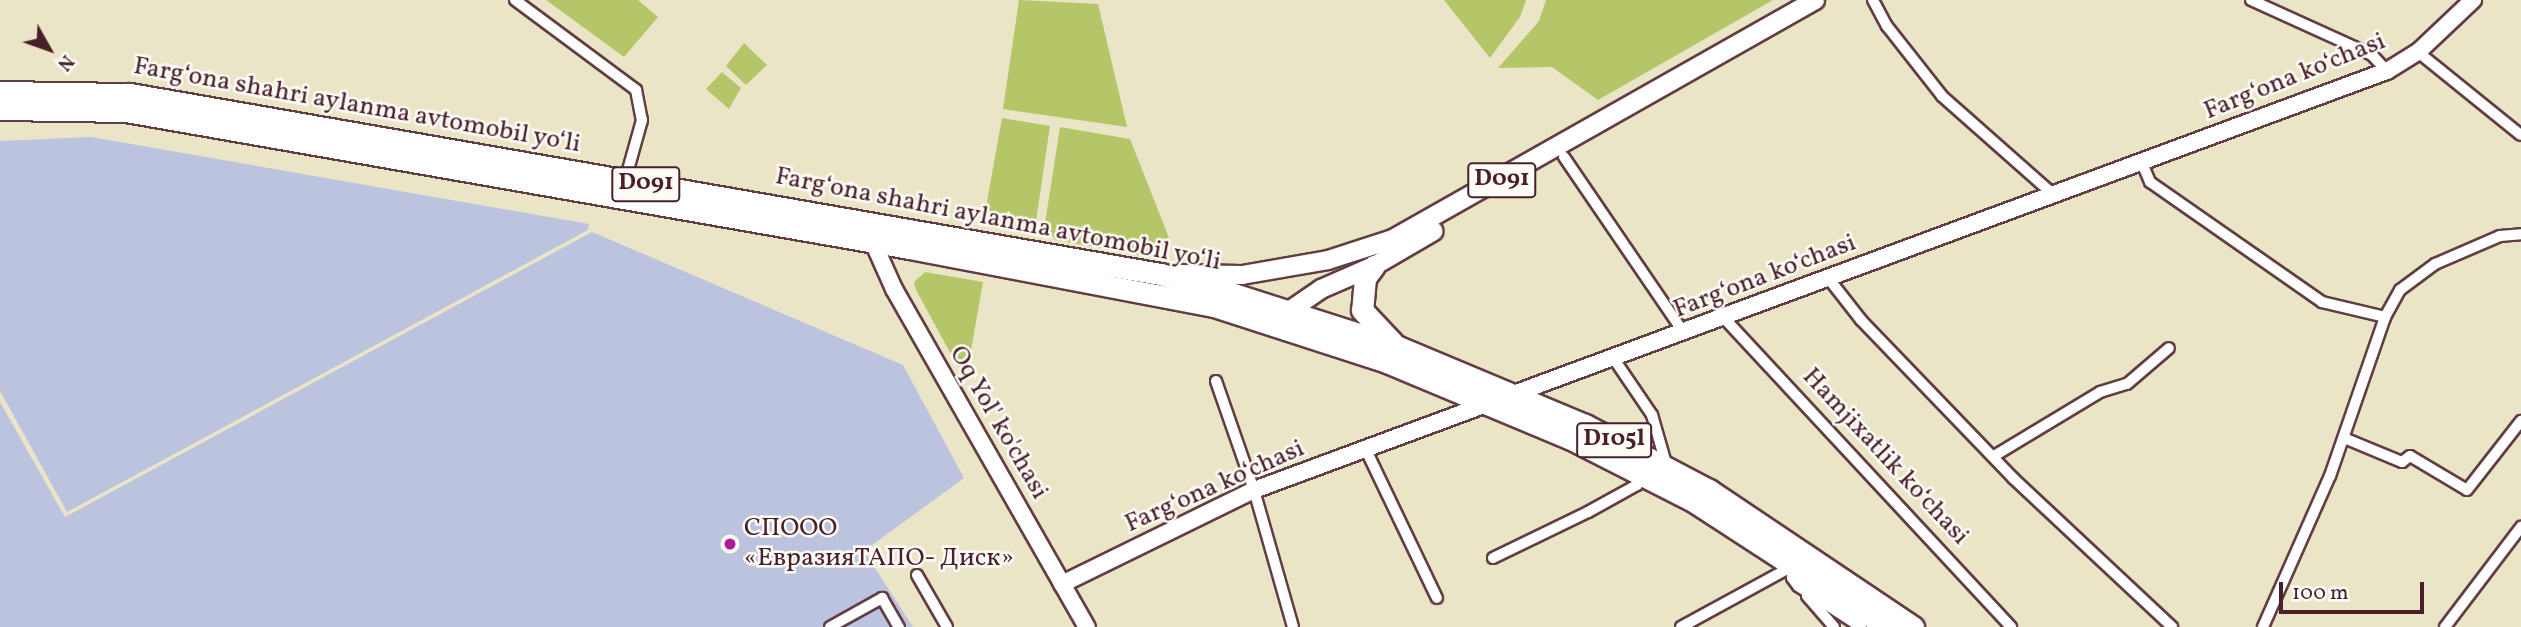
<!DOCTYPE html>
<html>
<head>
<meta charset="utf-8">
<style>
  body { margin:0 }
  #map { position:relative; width:2521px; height:627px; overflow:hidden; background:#ebe5c7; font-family:Vollkorn,serif }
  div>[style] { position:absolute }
  .industrial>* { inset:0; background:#bcc3de }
  .green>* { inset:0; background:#b5c669 }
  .roads { filter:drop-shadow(2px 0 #623d42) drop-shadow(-2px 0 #623d42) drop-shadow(0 2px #623d42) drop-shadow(0 -2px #623d42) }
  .street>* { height:10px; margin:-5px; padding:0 5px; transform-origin:5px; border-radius:5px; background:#fff }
  .secondary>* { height:16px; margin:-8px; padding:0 8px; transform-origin:8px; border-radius:8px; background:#fff }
  .primary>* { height:18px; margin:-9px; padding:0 9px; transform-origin:9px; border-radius:9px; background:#fff }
  .highway>* { height:21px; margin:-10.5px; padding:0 10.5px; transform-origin:10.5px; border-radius:10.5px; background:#fff }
  .dots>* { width:19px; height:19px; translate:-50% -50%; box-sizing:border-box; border:4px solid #fdfcf7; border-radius:50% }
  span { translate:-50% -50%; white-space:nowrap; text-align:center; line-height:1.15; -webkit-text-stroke:5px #fdfcf7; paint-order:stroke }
  .shield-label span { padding:2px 5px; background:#fdfcf7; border:2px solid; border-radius:5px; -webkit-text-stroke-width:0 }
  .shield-label { font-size:24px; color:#4a1f2b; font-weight:700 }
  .street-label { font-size:26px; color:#4a1f2b }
  .poi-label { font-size:26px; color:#4a1f2b }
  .left { translate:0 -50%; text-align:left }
  .north { position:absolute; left:14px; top:14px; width:70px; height:70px; -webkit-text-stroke:5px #fdfcf7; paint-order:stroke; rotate:130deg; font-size:19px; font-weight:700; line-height:28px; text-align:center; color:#4a1f2b }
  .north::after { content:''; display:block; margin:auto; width:24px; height:32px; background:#4a1f2b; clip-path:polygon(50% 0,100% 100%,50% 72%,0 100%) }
  .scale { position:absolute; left:2279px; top:582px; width:145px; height:32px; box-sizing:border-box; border:4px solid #4a1f2b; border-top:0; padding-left:9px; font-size:21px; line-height:24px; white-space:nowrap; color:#4a1f2b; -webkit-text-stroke:5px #fdfcf7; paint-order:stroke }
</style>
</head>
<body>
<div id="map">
  <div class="industrial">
    <div style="clip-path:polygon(91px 137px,589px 224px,588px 230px,67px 512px,0 391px,0 141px)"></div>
    <div style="clip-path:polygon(592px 232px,903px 365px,964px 478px,864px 551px,913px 627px,0 627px,0 402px,65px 517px)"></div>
  </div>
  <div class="green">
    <div style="clip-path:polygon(546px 0,638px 0,658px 17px,624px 57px)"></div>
    <div style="clip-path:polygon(1019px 0,1098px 4px,1127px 127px,1003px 109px)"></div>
    <div style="clip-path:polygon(1444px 0,1526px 0,1520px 17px,1490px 58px)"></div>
    <div style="clip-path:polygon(1546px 0,1773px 0,1598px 100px,1552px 67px,1498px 68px,1539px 21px)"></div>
    <div style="clip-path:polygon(744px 43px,767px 65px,746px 85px,726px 66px)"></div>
    <div style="clip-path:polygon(722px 72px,741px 88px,729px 109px,706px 89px)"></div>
    <div style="clip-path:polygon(1002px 118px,1050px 126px,1035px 228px,1024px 234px,991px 227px,984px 218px)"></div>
    <div style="clip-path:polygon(1060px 127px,1130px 139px,1171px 243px,1151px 257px,1055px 240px,1045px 223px)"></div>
    <div style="clip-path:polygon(925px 272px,983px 282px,968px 367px,958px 367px,916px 290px,914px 282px)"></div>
  </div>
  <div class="roads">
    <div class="street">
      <div style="left:515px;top:0;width:151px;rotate:36.6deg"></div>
      <div style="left:636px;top:90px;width:31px;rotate:79deg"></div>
      <div style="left:642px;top:120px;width:63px;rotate:105.6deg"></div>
      <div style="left:1873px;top:0;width:30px;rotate:62deg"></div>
      <div style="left:1887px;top:26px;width:89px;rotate:51.8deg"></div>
      <div style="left:1942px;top:96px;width:149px;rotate:41.5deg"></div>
      <div style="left:2251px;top:0;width:133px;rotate:24.4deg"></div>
      <div style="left:2372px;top:55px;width:22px;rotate:47deg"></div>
      <div style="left:2418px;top:52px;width:132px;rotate:38.9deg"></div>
      <div style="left:1564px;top:157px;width:213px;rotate:55.7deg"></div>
      <div style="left:2142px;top:163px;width:21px;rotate:67deg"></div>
      <div style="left:2150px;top:182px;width:210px;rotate:34.9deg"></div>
      <div style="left:2322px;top:302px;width:65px;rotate:13.4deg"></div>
      <div style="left:1829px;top:279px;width:52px;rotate:52deg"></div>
      <div style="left:1861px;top:320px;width:219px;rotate:46.1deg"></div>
      <div style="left:2013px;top:478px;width:218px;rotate:43.1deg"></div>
      <div style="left:1724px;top:318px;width:422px;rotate:47.1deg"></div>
      <div style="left:1614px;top:359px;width:68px;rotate:55.8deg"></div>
      <div style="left:1652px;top:415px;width:54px;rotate:73.9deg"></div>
      <div style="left:1216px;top:381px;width:115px;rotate:70.8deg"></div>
      <div style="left:1254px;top:490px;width:142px;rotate:74.1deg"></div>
      <div style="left:2344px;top:438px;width:63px;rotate:22.5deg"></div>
      <div style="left:2402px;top:462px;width:10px;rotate:-37deg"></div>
      <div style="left:2410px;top:456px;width:66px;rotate:30.8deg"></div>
      <div style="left:2467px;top:490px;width:88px;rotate:-52deg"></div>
      <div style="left:1366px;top:450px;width:164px;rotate:64.4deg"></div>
      <div style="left:1994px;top:456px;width:124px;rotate:-31.1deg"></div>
      <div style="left:2100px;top:392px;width:28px;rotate:-17deg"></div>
      <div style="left:2127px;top:384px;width:55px;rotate:-40.6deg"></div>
      <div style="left:1493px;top:558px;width:106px;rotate:-25.8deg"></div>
      <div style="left:1588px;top:512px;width:56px;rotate:-28.9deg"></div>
      <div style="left:1637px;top:485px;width:12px;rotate:-70deg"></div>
      <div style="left:1795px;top:565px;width:13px;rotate:103deg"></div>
      <div style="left:1792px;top:578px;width:10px;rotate:53deg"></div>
      <div style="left:1798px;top:586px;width:75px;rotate:33.1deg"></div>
      <div style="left:917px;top:575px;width:60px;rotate:60deg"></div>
      <div style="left:1807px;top:596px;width:41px;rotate:48.9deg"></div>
      <div style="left:830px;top:627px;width:60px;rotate:-29.1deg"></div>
      <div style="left:882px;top:598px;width:34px;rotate:60deg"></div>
      <div style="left:1681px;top:627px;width:128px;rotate:-28.6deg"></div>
      <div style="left:2263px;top:627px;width:165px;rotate:-66.1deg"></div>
      <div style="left:2330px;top:476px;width:168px;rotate:-70.9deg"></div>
      <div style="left:2385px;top:317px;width:31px;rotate:-61deg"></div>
      <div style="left:2400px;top:290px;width:44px;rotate:-36.6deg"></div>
      <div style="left:2435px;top:264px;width:71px;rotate:-23.3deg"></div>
      <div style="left:2500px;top:236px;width:21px;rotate:-5deg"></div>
      <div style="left:2445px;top:627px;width:126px;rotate:-52.8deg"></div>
    </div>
    <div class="secondary">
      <div style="left:869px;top:233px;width:61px;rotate:65.9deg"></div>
      <div style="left:894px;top:289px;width:389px;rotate:60.3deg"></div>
      <div style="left:1062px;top:584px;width:214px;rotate:-26.1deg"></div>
      <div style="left:1254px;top:490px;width:1208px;rotate:-20.3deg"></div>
      <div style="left:2387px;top:71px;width:36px;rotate:-32deg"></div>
      <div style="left:2418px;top:52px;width:76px;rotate:-43.4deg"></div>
    </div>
    <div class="primary">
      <div style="left:1179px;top:274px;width:63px;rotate:0.9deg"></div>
      <div style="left:1242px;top:275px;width:87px;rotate:-9.9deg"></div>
      <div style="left:1328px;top:260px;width:68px;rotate:-17.9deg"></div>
      <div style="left:1393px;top:239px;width:485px;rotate:-29.5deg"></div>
      <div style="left:1279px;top:318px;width:51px;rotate:-34.6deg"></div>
      <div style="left:1321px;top:289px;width:58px;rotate:-23.5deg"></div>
      <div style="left:1374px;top:266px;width:69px;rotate:-30.3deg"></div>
    </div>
    <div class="highway">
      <div style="left:0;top:92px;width:130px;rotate:0.9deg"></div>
      <div style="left:130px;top:94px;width:1046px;rotate:9.91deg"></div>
      <div style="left:1160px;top:274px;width:63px;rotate:14.7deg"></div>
      <div style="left:1221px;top:290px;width:184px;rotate:17.7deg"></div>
      <div style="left:1396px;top:346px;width:205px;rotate:22.7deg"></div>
      <div style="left:1585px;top:425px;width:140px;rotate:27.7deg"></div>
      <div style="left:1709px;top:490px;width:246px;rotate:33.9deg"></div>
      <div style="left:0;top:109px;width:126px;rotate:0.9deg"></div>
      <div style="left:126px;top:111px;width:795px;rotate:9.92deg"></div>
      <div style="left:909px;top:248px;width:310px;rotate:10.8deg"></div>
      <div style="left:1214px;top:306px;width:182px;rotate:17.9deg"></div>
      <div style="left:1387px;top:362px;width:197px;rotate:22.7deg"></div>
      <div style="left:1569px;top:438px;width:139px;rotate:26.9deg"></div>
      <div style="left:1693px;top:501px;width:231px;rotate:33deg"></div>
      <div style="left:1374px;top:266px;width:15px;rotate:127deg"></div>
      <div style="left:1365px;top:278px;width:32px;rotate:95deg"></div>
      <div style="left:1362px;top:310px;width:44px;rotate:46.8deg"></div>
    </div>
  </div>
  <div class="dots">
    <div style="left:730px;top:544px;background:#b5179e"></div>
  </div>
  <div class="shield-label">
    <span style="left:1502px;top:180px">D091</span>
    <span style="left:646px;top:184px">D091</span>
    <span style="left:1614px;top:440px">D105l</span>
  </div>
  <div class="street-label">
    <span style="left:2295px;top:77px;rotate:-22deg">Fargʻona koʻchasi</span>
    <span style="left:357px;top:106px;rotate:10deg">Fargʻona shahri aylanma avtomobil yoʻli</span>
    <span style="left:998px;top:220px;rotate:11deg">Fargʻona shahri aylanma avtomobil yoʻli</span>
    <span style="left:1765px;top:277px;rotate:-21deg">Fargʻona koʻchasi</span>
    <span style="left:998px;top:423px;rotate:60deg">Oq Yol' ko'chasi</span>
    <span style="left:1885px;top:457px;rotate:47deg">Hamjixatlik koʻchasi</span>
    <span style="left:1215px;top:487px;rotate:-24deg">Fargʻona koʻchasi</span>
  </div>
  <div class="poi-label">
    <span class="left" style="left:744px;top:544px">СПООО<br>«ЕвразияТАПО- Диск»</span>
  </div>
  <div class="north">N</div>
  <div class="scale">100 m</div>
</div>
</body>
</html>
